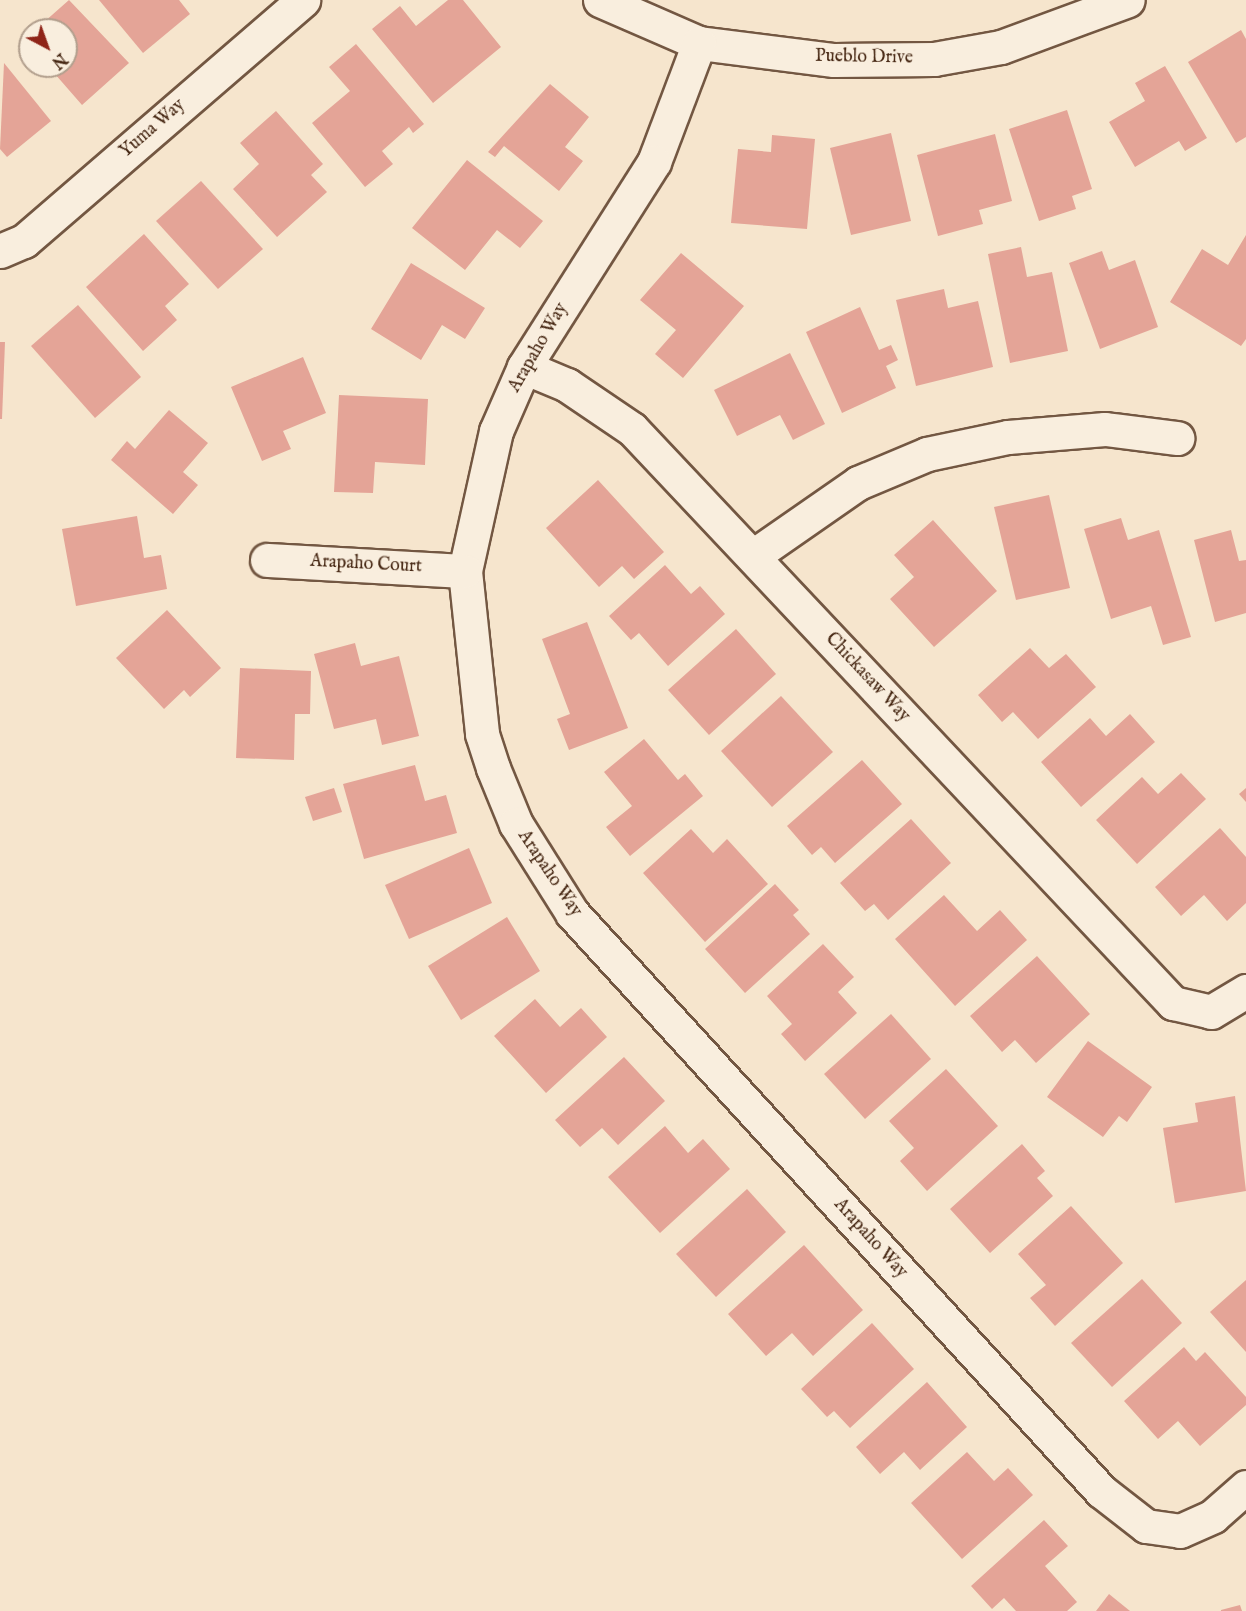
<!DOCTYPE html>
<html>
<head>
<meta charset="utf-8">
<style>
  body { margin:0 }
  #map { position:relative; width:1246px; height:1611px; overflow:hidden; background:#f6e5cd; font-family:"IM FELL English",serif }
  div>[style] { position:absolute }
  .building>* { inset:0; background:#e4a497 }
  .roads { filter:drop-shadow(2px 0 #735742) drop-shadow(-2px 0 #735742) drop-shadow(0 2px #735742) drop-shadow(0 -2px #735742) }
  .minor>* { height:33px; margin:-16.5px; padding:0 16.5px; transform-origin:16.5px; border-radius:16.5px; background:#f9eede }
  span { translate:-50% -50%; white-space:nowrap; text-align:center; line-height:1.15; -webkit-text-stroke:5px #f9eede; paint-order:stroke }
  .street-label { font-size:18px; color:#472814 }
  .north { position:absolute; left:18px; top:18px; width:60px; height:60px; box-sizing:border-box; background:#f9eede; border:2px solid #b29f8d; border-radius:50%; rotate:139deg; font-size:16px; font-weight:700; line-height:24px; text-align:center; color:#472814 }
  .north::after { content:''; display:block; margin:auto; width:21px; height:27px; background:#8f2418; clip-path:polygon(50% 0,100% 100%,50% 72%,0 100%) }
</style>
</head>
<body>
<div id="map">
  <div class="building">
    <div style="clip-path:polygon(69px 0,129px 63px,82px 105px,48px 66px,66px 66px,66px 30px,35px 30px)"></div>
    <div style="clip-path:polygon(99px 0,179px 0,190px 14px,143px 53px)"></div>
    <div style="clip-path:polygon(448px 0,463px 0,501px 47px,433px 103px,372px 29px,400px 6px,416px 26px)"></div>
    <div style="clip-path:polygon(1241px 30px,1246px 39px,1246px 137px,1236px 143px,1188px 62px)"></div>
    <div style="clip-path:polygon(356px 44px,424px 124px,413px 133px,409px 127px,382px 151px,393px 164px,365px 187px,312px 123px,350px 91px,329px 67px)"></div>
    <div style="clip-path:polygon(4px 63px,51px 121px,7px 157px,0 149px)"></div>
    <div style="clip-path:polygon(1165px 66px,1207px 138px,1185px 151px,1179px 141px,1135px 167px,1109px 122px,1145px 101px,1135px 83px)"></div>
    <div style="clip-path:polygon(550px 84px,589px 117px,565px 147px,583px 161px,559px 191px,504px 146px,495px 157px,488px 152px)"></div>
    <div style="clip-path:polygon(1067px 110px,1092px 189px,1072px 196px,1076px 209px,1039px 221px,1009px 129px)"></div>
    <div style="clip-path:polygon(276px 111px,323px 164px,311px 175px,327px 192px,277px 237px,233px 189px,259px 164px,240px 143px)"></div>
    <div style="clip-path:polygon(891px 133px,911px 221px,851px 235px,830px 148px)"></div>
    <div style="clip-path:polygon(995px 134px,1012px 201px,979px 210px,983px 224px,938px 236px,917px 155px)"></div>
    <div style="clip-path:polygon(772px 135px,815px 139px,807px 229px,731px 223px,738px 149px,771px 152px)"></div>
    <div style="clip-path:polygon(467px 160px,543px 221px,520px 248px,497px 230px,465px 270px,412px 228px)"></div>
    <div style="clip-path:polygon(201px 181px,263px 249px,218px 289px,156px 221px)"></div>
    <div style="clip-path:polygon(144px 234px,189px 284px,165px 306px,177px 320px,143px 351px,86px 287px)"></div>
    <div style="clip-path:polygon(1246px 235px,1246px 339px,1241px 346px,1170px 302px,1202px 249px,1228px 265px)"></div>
    <div style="clip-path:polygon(1021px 247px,1027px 277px,1052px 272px,1068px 351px,1010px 363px,988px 254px)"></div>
    <div style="clip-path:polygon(1102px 251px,1109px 270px,1135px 260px,1158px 327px,1100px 349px,1069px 263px)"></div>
    <div style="clip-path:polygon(681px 253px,744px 306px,683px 378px,655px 354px,676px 330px,640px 300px)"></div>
    <div style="clip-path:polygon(411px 263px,485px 308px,465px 339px,442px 325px,421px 360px,371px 329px)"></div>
    <div style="clip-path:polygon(944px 289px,948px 308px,978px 301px,993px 367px,916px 386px,896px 300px)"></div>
    <div style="clip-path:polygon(78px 305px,141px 377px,95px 418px,31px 346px)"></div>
    <div style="clip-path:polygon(860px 307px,879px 350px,891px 345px,898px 360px,886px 366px,896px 388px,842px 413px,806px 332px)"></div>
    <div style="clip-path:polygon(0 342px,5px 342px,2px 419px,0 419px)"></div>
    <div style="clip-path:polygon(790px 353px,825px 424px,793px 440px,780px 415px,737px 436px,714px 390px)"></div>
    <div style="clip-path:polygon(303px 357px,326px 413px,283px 431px,291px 449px,262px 461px,231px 387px)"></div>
    <div style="clip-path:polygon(339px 395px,428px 399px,425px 465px,375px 462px,373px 493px,334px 492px)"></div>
    <div style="clip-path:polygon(169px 410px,208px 443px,183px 472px,198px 485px,173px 514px,111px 460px,127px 441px,135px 449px)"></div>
    <div style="clip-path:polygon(598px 480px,664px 552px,634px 579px,622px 566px,599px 587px,546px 528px)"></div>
    <div style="clip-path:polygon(1049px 495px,1070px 588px,1016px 600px,994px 507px)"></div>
    <div style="clip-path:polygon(137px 516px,144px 558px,161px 555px,167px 589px,76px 606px,62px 529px)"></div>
    <div style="clip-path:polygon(1121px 518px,1128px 540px,1159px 530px,1191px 637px,1163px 645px,1151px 606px,1111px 619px,1084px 529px)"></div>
    <div style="clip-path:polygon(933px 520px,997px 591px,934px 647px,890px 599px,914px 577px,894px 555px)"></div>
    <div style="clip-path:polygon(1231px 530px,1239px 561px,1246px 560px,1246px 613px,1215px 622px,1194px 540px)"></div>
    <div style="clip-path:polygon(665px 565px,691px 594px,700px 586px,725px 614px,668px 666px,639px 633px,631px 640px,609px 616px)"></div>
    <div style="clip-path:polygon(167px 610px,221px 668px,190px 697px,184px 690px,164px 709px,116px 658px)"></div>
    <div style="clip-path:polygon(587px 622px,628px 728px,569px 750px,557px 719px,570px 714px,542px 639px)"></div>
    <div style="clip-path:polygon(736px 629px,776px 674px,709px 735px,668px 690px)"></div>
    <div style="clip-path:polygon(355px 643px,361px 666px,399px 656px,419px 736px,382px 745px,376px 719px,334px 729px,314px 654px)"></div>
    <div style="clip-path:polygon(1030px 648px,1049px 668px,1066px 654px,1096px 687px,1038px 739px,1013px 712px,1002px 722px,978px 695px)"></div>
    <div style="clip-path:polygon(240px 668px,311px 671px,310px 714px,295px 714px,294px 760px,236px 758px)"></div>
    <div style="clip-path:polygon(781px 696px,833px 752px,772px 807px,721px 751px)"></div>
    <div style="clip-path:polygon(1130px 714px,1155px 742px,1081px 807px,1041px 762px,1090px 718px,1106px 736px)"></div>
    <div style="clip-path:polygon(644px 739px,678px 780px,685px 774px,703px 796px,630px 856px,606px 827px,632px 806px,604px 772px)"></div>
    <div style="clip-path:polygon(862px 760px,902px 804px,835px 863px,821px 847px,812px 855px,787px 826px)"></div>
    <div style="clip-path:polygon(415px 765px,425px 801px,446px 795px,457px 833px,364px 859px,343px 784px)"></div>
    <div style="clip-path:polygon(1181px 773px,1206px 799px,1137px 864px,1096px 820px,1142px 777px,1158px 794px)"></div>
    <div style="clip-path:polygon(334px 788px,342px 812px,313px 821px,305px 797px)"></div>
    <div style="clip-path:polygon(1246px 788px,1246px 802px,1239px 794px)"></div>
    <div style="clip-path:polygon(911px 819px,951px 863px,888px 920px,874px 904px,865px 911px,840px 883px)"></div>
    <div style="clip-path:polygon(1220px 828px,1246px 857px,1246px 903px,1227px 921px,1204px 895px,1181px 916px,1155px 887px)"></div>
    <div style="clip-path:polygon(691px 829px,713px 853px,727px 839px,768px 884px,705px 942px,643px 873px)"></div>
    <div style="clip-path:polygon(469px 848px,492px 903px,409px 939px,385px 885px)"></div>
    <div style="clip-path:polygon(775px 884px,799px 910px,793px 915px,810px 934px,745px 993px,705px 949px)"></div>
    <div style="clip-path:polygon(944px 895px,977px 931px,1000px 910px,1027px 940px,955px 1006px,895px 939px)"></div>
    <div style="clip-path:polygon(507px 917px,540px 971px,461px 1020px,428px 966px)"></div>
    <div style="clip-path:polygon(823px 944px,854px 977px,838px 992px,857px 1013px,805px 1061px,781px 1034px,792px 1024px,767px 996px)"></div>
    <div style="clip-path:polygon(1037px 956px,1090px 1014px,1036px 1063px,1015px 1040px,1002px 1052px,970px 1016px)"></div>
    <div style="clip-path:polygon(535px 999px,560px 1027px,581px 1008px,607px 1037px,546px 1093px,494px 1036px)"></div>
    <div style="clip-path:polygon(891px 1014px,931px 1059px,865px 1119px,824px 1074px)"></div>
    <div style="clip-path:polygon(1088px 1041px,1152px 1087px,1127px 1122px,1119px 1116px,1103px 1137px,1047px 1097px)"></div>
    <div style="clip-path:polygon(624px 1057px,665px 1101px,618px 1145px,602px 1128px,580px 1147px,555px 1120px)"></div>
    <div style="clip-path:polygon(946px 1069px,998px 1126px,927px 1191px,900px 1161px,914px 1148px,889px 1121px)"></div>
    <div style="clip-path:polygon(1235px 1096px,1246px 1191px,1175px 1203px,1163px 1128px,1198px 1122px,1195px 1103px)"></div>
    <div style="clip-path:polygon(665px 1126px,688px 1153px,703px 1139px,730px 1169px,660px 1233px,608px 1177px)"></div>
    <div style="clip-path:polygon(1022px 1144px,1045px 1171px,1037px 1178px,1053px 1196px,990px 1253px,950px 1209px)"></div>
    <div style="clip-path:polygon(747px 1189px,786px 1232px,716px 1297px,676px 1254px)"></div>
    <div style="clip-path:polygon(1071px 1206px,1123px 1263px,1055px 1326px,1030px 1298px,1046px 1285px,1018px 1254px)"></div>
    <div style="clip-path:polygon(804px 1245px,863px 1310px,813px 1356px,792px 1333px,766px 1356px,728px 1314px)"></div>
    <div style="clip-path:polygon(1142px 1279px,1182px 1323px,1112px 1387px,1071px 1343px)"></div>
    <div style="clip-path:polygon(1246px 1280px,1246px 1352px,1210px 1312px)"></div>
    <div style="clip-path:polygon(872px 1323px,914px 1369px,850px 1428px,834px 1411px,827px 1417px,801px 1389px)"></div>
    <div style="clip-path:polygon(1184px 1347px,1196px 1361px,1205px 1352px,1246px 1397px,1246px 1405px,1200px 1446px,1178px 1421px,1158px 1439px,1124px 1401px)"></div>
    <div style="clip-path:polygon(927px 1382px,967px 1427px,920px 1470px,904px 1452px,880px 1474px,856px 1447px)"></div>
    <div style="clip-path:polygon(967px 1452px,994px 1481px,1008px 1468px,1033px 1495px,962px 1559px,911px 1503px)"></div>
    <div style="clip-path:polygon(1044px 1520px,1068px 1546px,1045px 1566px,1077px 1602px,1067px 1611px,1016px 1611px,1004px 1598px,992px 1609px,971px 1586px)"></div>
    <div style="clip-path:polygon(1109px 1594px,1130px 1611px,1096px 1611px)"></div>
    <div style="clip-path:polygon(1240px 1605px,1242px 1611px,1221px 1611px,1221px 1610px)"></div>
  </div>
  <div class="roads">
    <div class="minor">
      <div style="left:600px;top:0;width:108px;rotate:23.5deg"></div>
      <div style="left:699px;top:43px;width:136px;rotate:7.2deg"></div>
      <div style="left:834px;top:60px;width:100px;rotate:-0.6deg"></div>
      <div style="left:934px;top:59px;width:68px;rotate:-10.2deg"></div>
      <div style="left:1001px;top:47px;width:135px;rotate:-20.3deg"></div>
      <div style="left:699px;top:43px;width:127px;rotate:110.7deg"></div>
      <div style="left:654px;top:162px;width:243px;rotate:122.4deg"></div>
      <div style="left:524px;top:367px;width:70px;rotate:113.6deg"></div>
      <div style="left:496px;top:431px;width:143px;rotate:102.5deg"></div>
      <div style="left:465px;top:571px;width:164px;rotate:84deg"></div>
      <div style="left:482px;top:734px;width:36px;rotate:72deg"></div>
      <div style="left:493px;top:768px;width:61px;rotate:67.7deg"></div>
      <div style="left:516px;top:824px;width:105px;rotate:57.8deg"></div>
      <div style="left:572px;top:913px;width:784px;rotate:47.53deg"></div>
      <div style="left:1101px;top:1491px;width:57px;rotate:37.9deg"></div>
      <div style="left:1146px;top:1526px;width:34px;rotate:8deg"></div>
      <div style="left:1180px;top:1531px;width:36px;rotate:-24deg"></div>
      <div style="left:1213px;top:1516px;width:44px;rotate:-41.3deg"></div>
      <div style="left:0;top:251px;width:26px;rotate:-23deg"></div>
      <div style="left:24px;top:241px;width:369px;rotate:-40.8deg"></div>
      <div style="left:524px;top:367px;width:47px;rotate:22.7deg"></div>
      <div style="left:567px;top:385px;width:78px;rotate:34.1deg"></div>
      <div style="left:632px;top:429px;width:789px;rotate:46.7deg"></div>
      <div style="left:1173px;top:1003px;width:39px;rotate:13deg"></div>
      <div style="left:1211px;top:1012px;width:41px;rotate:-31deg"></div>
      <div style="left:753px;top:556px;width:128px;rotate:-34.8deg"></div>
      <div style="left:858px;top:483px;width:75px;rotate:-22.8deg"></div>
      <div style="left:927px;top:454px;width:83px;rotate:-11.9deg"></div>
      <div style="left:1008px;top:437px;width:97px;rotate:-4.7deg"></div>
      <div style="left:1105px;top:429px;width:73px;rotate:7.1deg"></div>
      <div style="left:267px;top:560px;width:198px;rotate:3.2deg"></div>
    </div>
  </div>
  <div class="street-label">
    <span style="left:864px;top:58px;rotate:1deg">Pueblo Drive</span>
    <span style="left:153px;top:129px;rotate:-41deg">Yuma Way</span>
    <span style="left:539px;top:348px;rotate:-60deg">Arapaho Way</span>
    <span style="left:366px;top:565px;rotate:3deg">Arapaho Court</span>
    <span style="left:867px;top:678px;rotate:47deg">Chickasaw Way</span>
    <span style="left:549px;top:874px;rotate:56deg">Arapaho Way</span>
    <span style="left:870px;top:1239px;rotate:48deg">Arapaho Way</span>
  </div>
  <div class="north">N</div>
</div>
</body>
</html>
